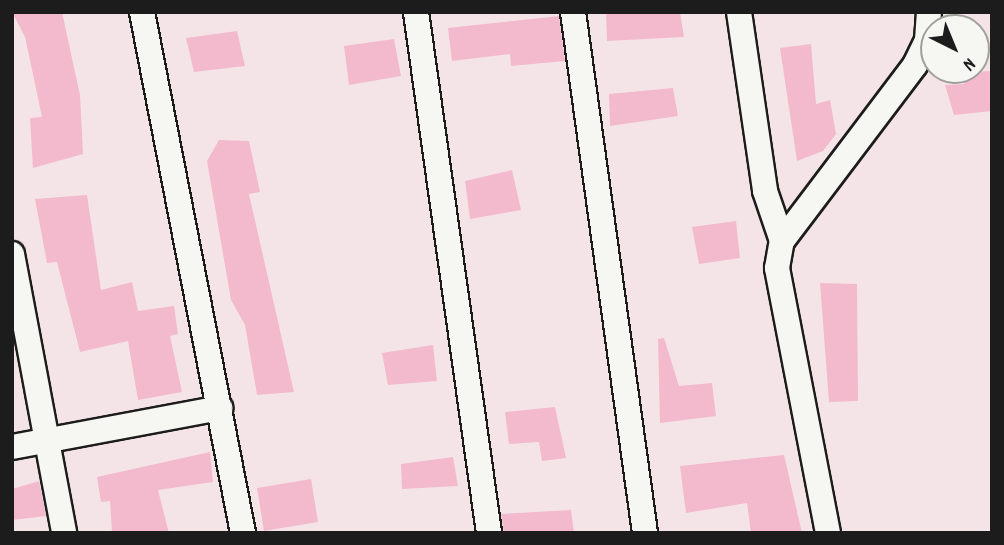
<!DOCTYPE html>
<html>
<head>
<meta charset="utf-8">
<style>
  body { margin:0 }
  #map { position:relative; width:1004px; height:545px; overflow:hidden; background:#f5e4e7; font-family:Dekko,sans-serif }
  div>[style] { position:absolute }
  .building>* { inset:0; background:#f3bace }
  .roads { filter:drop-shadow(2px 0 #1c1c1c) drop-shadow(-2px 0 #1c1c1c) drop-shadow(0 2px #1c1c1c) drop-shadow(0 -2px #1c1c1c) }
  .street>* { height:24px; margin:-12px; padding:0 12px; transform-origin:12px; border-radius:12px; background:#f6f6f2 }
  span { translate:-50% -50%; white-space:nowrap; text-align:center; line-height:1.15; -webkit-text-stroke:6px #f6f6f2; paint-order:stroke }
  .frame { position:absolute; inset:0; border:14px solid #1c1c1c; pointer-events:none }
  .north { position:absolute; left:920px; top:14px; width:70px; height:70px; box-sizing:border-box; background:#f6f6f2; border:2px solid #9f9f9c; border-radius:50%; rotate:137deg; font-size:19px; font-weight:700; line-height:28px; text-align:center; color:#1c1c1c }
  .north::after { content:''; display:block; margin:auto; width:24px; height:32px; background:#1c1c1c; clip-path:polygon(50% 0,100% 100%,50% 72%,0 100%) }
</style>
</head>
<body>
<div id="map">
  <div class="building">
    <div style="clip-path:polygon(12px 12px,62px 12px,80px 95px,83px 154px,33px 168px,30px 118px,42px 117px,25px 37px)"></div>
    <div style="clip-path:polygon(606px 12px,680px 12px,684px 37px,607px 41px)"></div>
    <div style="clip-path:polygon(559px 16px,565px 61px,511px 66px,510px 54px,452px 61px,448px 28px)"></div>
    <div style="clip-path:polygon(237px 31px,245px 66px,194px 72px,186px 38px)"></div>
    <div style="clip-path:polygon(394px 39px,401px 76px,349px 85px,344px 46px)"></div>
    <div style="clip-path:polygon(811px 44px,816px 104px,830px 100px,836px 134px,823px 151px,797px 161px,780px 48px)"></div>
    <div style="clip-path:polygon(992px 71px,992px 111px,954px 115px,945px 85px,964px 84px,966px 72px)"></div>
    <div style="clip-path:polygon(673px 88px,678px 116px,610px 126px,609px 94px)"></div>
    <div style="clip-path:polygon(219px 140px,249px 141px,260px 192px,249px 194px,294px 392px,257px 395px,245px 325px,231px 300px,207px 161px)"></div>
    <div style="clip-path:polygon(512px 170px,521px 210px,470px 219px,465px 181px)"></div>
    <div style="clip-path:polygon(87px 195px,101px 290px,132px 282px,138px 311px,174px 306px,178px 334px,170px 336px,182px 392px,138px 400px,128px 341px,80px 352px,57px 262px,47px 263px,35px 199px)"></div>
    <div style="clip-path:polygon(736px 221px,740px 258px,699px 264px,692px 227px)"></div>
    <div style="clip-path:polygon(820px 283px,857px 284px,858px 401px,829px 402px)"></div>
    <div style="clip-path:polygon(664px 338px,679px 386px,712px 383px,716px 416px,660px 423px,658px 339px)"></div>
    <div style="clip-path:polygon(433px 345px,437px 381px,388px 385px,382px 353px)"></div>
    <div style="clip-path:polygon(555px 407px,566px 458px,542px 461px,539px 442px,509px 444px,505px 412px)"></div>
    <div style="clip-path:polygon(210px 452px,213px 482px,158px 490px,169px 533px,112px 533px,110px 501px,101px 502px,97px 477px)"></div>
    <div style="clip-path:polygon(784px 455px,802px 533px,751px 533px,747px 503px,686px 513px,680px 466px)"></div>
    <div style="clip-path:polygon(453px 457px,458px 486px,402px 489px,401px 464px)"></div>
    <div style="clip-path:polygon(311px 479px,318px 522px,264px 531px,257px 488px)"></div>
    <div style="clip-path:polygon(39px 481px,46px 516px,12px 520px,12px 489px)"></div>
    <div style="clip-path:polygon(571px 510px,574px 533px,504px 533px,501px 514px)"></div>
  </div>
  <div class="roads">
    <div class="street">
      <div style="left:142px;top:12px;width:531px;rotate:79.03deg"></div>
      <div style="left:416px;top:12px;width:526px;rotate:82.02deg"></div>
      <div style="left:573px;top:12px;width:526px;rotate:82.13deg"></div>
      <div style="left:739px;top:12px;width:181px;rotate:81.7deg"></div>
      <div style="left:765px;top:191px;width:53px;rotate:71.2deg"></div>
      <div style="left:12px;top:254px;width:284px;rotate:79.4deg"></div>
      <div style="left:12px;top:447px;width:212px;rotate:-10.6deg"></div>
      <div style="left:828px;top:533px;width:270px;rotate:-100.9deg"></div>
      <div style="left:777px;top:268px;width:27px;rotate:-80deg"></div>
      <div style="left:782px;top:241px;width:221px;rotate:-52.9deg"></div>
      <div style="left:915px;top:65px;width:28px;rotate:-64deg"></div>
      <div style="left:927px;top:40px;width:28px;rotate:-86deg"></div>
    </div>
  </div>
  <div class="frame"></div>
  <div class="north">N</div>
</div>
</body>
</html>
